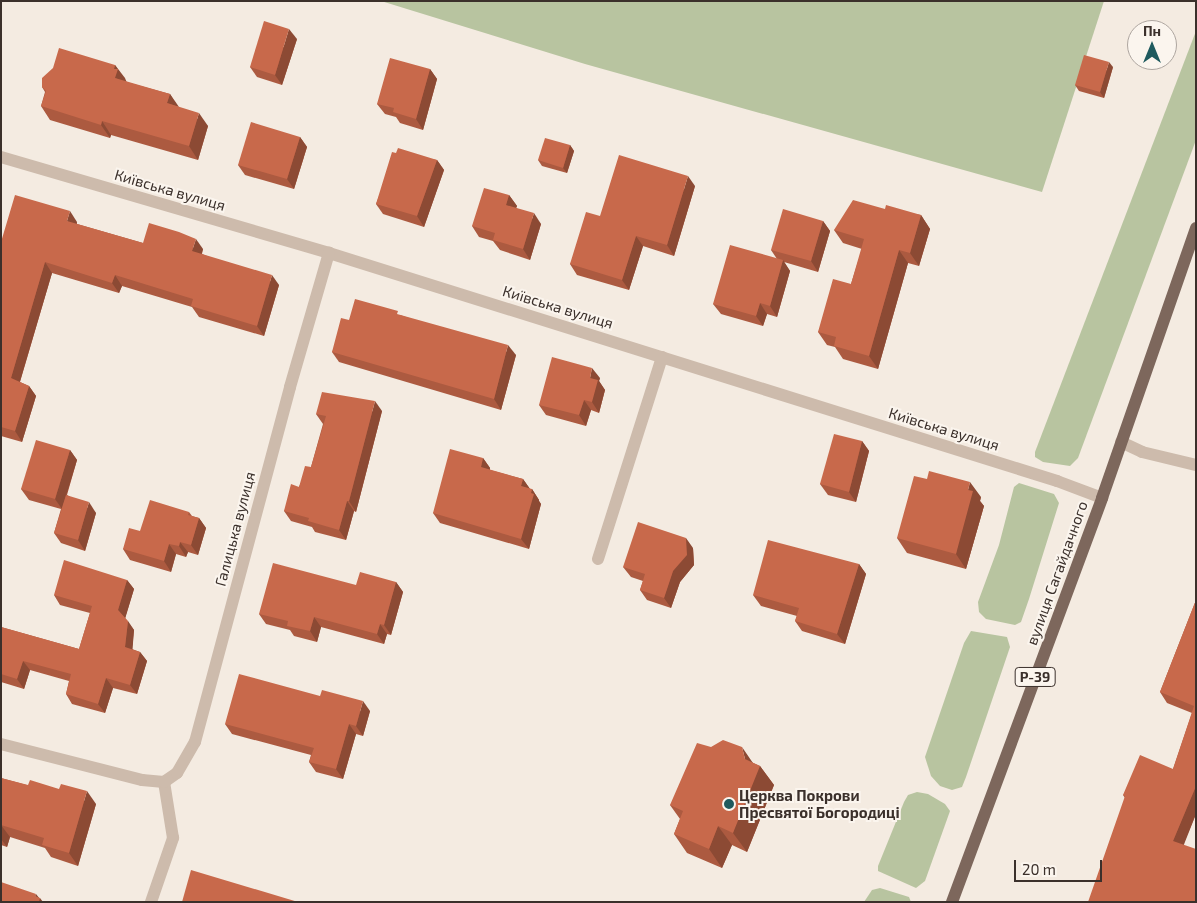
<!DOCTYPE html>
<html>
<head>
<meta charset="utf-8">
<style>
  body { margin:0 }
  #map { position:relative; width:1197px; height:903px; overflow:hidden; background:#f4ebe1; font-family:"Exo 2",sans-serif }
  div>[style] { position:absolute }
  .green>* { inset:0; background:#b8c4a0 }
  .lane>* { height:12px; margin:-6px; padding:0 6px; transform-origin:6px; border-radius:6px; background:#cdbbac }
  .street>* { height:12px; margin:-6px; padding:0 6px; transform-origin:6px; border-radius:6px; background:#cdbbac }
  .primary>* { height:12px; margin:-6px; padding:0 6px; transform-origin:6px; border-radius:6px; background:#7d675c }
  .wall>* { inset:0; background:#ac5a40 }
  .shaded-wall>* { inset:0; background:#8c4a34 }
  .building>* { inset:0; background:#c8694b }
  .dots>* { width:14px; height:14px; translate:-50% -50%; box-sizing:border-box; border:2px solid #fbf5ee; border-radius:50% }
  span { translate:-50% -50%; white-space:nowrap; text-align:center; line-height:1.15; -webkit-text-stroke:4px #fbf5ee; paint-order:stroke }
  .shield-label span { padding:1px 4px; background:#fbf5ee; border:1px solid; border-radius:4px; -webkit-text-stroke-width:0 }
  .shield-label { font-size:14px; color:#3b302b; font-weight:700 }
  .street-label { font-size:15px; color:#3b302b }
  .poi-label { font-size:15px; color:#3b302b; font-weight:700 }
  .left { translate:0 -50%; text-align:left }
  .frame { position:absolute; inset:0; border:2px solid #3b302b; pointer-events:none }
  .north { position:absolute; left:1127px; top:20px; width:50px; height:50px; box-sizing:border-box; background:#fbf5ee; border:1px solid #aea6a0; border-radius:50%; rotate:0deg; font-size:14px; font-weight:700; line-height:20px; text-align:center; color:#3b302b }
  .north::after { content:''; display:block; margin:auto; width:18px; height:22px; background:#1f5a5e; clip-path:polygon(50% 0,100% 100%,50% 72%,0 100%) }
  .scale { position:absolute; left:1014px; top:860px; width:88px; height:22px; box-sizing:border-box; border:2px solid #3b302b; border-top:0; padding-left:6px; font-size:15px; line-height:18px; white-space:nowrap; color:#3b302b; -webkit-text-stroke:4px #fbf5ee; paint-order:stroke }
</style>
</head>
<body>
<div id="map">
  <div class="green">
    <div style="clip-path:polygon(381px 1px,1104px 1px,1042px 192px,585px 64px)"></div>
    <div style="clip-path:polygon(1196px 31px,1196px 140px,1078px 458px,1070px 466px,1043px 462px,1035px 457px,1035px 452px)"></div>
    <div style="clip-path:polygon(1019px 483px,1054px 494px,1059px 503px,1029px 599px,1021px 622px,1015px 625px,986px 619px,979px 612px,978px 602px,999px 545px,1014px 487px)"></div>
    <div style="clip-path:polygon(971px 631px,1007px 637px,1010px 647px,966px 777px,962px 787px,952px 790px,940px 786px,931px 776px,925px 757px,964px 643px)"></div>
    <div style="clip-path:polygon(917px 792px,928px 794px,945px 804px,950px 811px,925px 881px,916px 888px,878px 871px,878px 866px,904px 802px,908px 795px)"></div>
    <div style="clip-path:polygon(880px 888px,909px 897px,911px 902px,864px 902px,872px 890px)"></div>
  </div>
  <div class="lane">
    <div style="left:598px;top:559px;width:212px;rotate:-72.4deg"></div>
    <div style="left:151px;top:902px;width:68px;rotate:-71deg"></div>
    <div style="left:173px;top:838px;width:57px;rotate:-99.1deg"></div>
  </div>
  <div class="street">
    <div style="left:1px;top:157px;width:342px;rotate:16.3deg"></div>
    <div style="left:329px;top:253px;width:763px;rotate:17.39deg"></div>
    <div style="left:1057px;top:481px;width:48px;rotate:20.7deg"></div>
    <div style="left:1121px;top:442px;width:23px;rotate:25deg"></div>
    <div style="left:1142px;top:452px;width:56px;rotate:13.5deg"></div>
    <div style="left:1px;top:744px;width:146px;rotate:14.3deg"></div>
    <div style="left:142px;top:780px;width:22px;rotate:5deg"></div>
    <div style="left:164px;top:782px;width:16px;rotate:-35deg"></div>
    <div style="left:177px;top:773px;width:36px;rotate:-60deg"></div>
    <div style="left:195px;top:742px;width:367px;rotate:-75deg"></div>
    <div style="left:290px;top:387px;width:140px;rotate:-73.8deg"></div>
  </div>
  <div class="primary">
    <div style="left:952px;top:902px;width:431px;rotate:-69.6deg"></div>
    <div style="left:1102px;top:498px;width:286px;rotate:-70.8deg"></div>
  </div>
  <div class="wall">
    <div style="clip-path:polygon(297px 39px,282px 85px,257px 77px,250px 67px)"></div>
    <div style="clip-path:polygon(115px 65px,126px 82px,170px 94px,178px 107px,208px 126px,198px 160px,111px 135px,110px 138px,50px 120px,41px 106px,45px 92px,42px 87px)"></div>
    <div style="clip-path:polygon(1113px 67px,1104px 98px,1079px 91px,1075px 85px)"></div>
    <div style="clip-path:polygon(430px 69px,437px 79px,423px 130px,400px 123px,396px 117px,385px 114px,377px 104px)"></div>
    <div style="clip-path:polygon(300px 137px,307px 147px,294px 189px,245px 175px,238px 165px)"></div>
    <div style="clip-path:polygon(570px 145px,574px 151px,567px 173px,542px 166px,538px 160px)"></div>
    <div style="clip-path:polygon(396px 153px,437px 160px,444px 170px,424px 227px,383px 214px,376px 204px)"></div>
    <div style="clip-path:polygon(695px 186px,674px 256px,643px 246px,629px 290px,577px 275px,570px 264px,600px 216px)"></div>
    <div style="clip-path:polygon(509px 195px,517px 206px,516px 208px,541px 224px,530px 260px,500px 250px,493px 241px,479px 237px,472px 226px)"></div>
    <div style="clip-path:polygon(885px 209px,921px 215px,930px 229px,919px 266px,908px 263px,878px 369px,843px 359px,835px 347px,827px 345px,818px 332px,851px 284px,862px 249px,843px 243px,834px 230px)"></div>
    <div style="clip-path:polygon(823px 221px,830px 231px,818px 272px,784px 262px,790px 271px,777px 317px,767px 314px,763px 326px,721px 314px,713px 304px,777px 259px,771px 250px)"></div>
    <div style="clip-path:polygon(77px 222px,77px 224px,143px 243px,203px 249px,202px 254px,279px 285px,264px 336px,199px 317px,192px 307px,122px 286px,119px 293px,52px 273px,20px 382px,29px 386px,36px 396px,22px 442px,1px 436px,1px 242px)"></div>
    <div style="clip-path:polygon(400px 315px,516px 355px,501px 410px,339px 362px,332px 352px,349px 320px)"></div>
    <div style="clip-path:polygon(600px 378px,599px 381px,605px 390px,599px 413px,591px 410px,586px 426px,546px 415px,539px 405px)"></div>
    <div style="clip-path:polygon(382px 411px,356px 512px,354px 511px,346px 540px,315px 532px,312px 527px,291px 521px,284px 511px,311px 467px,323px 424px,316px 414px)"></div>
    <div style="clip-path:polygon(862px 441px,869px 451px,856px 502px,828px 495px,820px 484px)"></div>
    <div style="clip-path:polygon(70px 450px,77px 460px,67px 495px,96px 513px,85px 551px,61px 543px,54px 533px,61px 509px,29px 500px,21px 489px)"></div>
    <div style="clip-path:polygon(483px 458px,490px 468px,490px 470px,523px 479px,530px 489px,532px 489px,539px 500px,539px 501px,541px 504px,529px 549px,440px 523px,433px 513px)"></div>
    <div style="clip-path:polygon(981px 497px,980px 501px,984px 506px,966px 569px,907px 553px,897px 538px)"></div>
    <div style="clip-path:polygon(189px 512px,192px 516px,199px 518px,206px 528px,198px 555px,188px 552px,186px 557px,176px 554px,171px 572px,130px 560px,123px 549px,140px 531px)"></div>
    <div style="clip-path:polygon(693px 548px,694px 565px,680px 582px,671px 608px,647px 600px,640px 590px,643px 581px,631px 577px,623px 567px)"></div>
    <div style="clip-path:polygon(859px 564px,866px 574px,845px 644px,802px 631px,795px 621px,797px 616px,761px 606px,753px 595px)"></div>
    <div style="clip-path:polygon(127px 580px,134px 589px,125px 618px,134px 630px,132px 649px,140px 652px,147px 661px,137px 694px,113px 688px,105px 713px,72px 704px,66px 694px,69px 681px,30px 670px,24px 689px,1px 682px,1px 627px,79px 649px,90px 613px,60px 605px,54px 595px)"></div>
    <div style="clip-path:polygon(396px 582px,403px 592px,391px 635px,387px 634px,384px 644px,321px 627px,317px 642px,294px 636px,290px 630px,266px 624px,259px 614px,356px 585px)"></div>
    <div style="clip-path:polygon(1196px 600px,1196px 814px,1183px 845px,1196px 902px,1123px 795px,1173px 769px,1192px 713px,1167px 703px,1160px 692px)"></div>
    <div style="clip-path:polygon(370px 711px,363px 736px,356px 734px,343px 779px,316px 772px,309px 762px,311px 755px,232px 734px,225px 724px)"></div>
    <div style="clip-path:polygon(751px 762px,760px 766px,774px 785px,747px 852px,732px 845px,722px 868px,687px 853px,674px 834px,680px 819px,670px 805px)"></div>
    <div style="clip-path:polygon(1px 778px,96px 804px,78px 866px,51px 857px,45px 848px,10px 837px,7px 847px,1px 845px)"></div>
  </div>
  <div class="shaded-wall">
    <div style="clip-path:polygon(289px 29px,297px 39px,282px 85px,275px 75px)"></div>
    <div style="clip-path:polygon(1109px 62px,1113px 67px,1104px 98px,1100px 92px)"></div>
    <div style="clip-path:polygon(115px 65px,125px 78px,127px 83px,115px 78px,114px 69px)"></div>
    <div style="clip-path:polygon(430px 69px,437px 79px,423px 130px,416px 119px)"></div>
    <div style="clip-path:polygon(170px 94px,179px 107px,167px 103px)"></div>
    <div style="clip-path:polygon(199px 113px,208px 126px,198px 160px,189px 146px)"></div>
    <div style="clip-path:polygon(102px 121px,111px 135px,110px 138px,101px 125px)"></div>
    <div style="clip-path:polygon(300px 137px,307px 147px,294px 189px,287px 179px)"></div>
    <div style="clip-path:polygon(570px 145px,574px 151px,567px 173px,563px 168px)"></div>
    <div style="clip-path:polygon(437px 160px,444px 170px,424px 227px,417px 216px)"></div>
    <div style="clip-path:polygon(688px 176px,695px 186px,674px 256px,667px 245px)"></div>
    <div style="clip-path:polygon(509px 195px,517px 206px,513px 215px,506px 205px)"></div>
    <div style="clip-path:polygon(70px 211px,77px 222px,74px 231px,67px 221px)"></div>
    <div style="clip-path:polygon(534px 213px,541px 224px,530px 260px,523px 249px)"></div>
    <div style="clip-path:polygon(921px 215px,930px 229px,919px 266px,910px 253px)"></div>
    <div style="clip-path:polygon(823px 221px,830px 231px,818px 272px,811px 261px)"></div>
    <div style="clip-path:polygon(636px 236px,643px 246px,629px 290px,622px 280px)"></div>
    <div style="clip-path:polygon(196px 239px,203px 249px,199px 262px,192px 251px)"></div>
    <div style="clip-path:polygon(899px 250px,908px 263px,878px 369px,869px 356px)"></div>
    <div style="clip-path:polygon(783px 260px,790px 271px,777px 317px,770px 306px)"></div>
    <div style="clip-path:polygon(45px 262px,52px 273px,18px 388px,11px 378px)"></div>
    <div style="clip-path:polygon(115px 275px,122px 286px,119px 293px,112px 283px)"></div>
    <div style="clip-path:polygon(272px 275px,279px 285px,264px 336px,257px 326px)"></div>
    <div style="clip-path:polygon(760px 303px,767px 314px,763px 326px,756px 316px)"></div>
    <div style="clip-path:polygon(508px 345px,516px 355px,501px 410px,494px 399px)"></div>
    <div style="clip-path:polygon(592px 368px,600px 378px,599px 381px,605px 390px,599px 413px,592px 402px,590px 378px)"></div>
    <div style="clip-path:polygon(29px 386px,36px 396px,22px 442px,15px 431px)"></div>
    <div style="clip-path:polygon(584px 400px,591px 410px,586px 426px,579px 415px)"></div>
    <div style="clip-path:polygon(375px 401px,382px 411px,356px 512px,349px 501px)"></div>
    <div style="clip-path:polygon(862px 441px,869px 451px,856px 502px,849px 492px)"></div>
    <div style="clip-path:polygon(70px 450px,77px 460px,62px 509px,55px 499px)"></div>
    <div style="clip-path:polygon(483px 458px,490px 468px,488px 478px,481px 467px)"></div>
    <div style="clip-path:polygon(523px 479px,530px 489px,521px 486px)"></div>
    <div style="clip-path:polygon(970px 482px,981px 497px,980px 501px,984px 506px,966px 569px,956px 554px,968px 490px)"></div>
    <div style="clip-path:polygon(532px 489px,539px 500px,539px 501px,541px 504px,529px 549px,521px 539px)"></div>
    <div style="clip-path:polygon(347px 501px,354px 511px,346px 540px,339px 530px)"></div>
    <div style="clip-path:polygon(89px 502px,96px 513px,85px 551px,78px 540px)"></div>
    <div style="clip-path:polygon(199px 518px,206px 528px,198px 555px,191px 545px)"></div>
    <div style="clip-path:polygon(686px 538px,693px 548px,694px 565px,680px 582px,671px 608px,664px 598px,673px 571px)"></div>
    <div style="clip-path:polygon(180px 542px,188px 552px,186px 557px,179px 546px)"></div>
    <div style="clip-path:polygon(169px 544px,176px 554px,171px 572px,164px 561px)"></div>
    <div style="clip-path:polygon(859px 564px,866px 574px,845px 644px,837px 634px)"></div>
    <div style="clip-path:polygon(127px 580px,134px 589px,125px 619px,118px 610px)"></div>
    <div style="clip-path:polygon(396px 582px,403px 592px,391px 635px,384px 625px)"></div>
    <div style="clip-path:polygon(314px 617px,321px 627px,317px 642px,310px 631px)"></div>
    <div style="clip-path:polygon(128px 621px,134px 630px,132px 656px,125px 647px)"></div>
    <div style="clip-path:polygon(380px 624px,387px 634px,384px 644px,377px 634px)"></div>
    <div style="clip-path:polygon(140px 652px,147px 661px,137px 694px,130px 685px)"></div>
    <div style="clip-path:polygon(23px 661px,30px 670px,24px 689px,17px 679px)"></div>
    <div style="clip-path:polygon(106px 678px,113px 688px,105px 713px,98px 704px)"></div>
    <div style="clip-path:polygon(363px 701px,370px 711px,363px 736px,356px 726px)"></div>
    <div style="clip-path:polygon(349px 724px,356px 734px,343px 779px,336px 769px)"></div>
    <div style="clip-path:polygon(742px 747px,755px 766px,760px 766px,774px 785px,747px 852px,733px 833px,745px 759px)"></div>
    <div style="clip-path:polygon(1196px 786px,1196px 814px,1181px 852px,1173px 841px)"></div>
    <div style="clip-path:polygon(87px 791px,96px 804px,78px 866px,69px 853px)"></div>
    <div style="clip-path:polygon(1px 825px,10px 837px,7px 847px,1px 839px)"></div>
    <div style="clip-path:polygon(718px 826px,732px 845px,722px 868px,709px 849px)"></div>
    <div style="clip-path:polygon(36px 894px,40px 899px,40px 898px,43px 902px,39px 902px,35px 896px)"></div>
  </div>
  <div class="building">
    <div style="clip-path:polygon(264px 21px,289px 29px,275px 75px,250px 67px)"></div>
    <div style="clip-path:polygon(59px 48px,115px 65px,114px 69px,118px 69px,115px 78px,170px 94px,167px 103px,199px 113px,189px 146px,102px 121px,101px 125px,41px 106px,46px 91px,42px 87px,42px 78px,53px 68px)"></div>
    <div style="clip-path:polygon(1084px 55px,1109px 62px,1100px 92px,1075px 85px)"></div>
    <div style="clip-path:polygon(390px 58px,430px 69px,416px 119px,393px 112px,394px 108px,377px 104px)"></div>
    <div style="clip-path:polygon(251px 122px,300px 137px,287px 179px,238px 165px)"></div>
    <div style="clip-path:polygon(545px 138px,570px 145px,563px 168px,538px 160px)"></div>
    <div style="clip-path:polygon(398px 148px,437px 160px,417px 216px,376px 204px,392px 152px,396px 153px)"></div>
    <div style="clip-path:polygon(619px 155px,688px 176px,667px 245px,636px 236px,622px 280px,570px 264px,586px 212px,600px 216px)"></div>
    <div style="clip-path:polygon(484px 188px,509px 195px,506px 205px,534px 213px,523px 249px,493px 240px,495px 233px,472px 226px)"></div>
    <div style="clip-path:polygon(15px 195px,70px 211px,67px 221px,143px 243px,149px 223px,179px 232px,196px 239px,192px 251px,272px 275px,257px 326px,191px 306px,193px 299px,115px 275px,112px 283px,45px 262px,11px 378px,29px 386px,15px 431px,1px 427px,1px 242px)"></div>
    <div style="clip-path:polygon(853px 200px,885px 209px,886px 205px,921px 215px,910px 253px,899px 250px,869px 356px,834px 346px,836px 337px,818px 332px,833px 279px,851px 284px,864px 239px,834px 230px)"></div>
    <div style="clip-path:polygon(783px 209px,823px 221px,811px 261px,771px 250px)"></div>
    <div style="clip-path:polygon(730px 245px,783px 260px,770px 306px,760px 303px,756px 316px,713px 304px)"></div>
    <div style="clip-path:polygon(355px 299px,398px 311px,397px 314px,508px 345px,494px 399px,332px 352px,341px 318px,349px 320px)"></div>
    <div style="clip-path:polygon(552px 357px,592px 368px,590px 378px,598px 380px,592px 402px,584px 400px,579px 415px,539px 405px)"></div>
    <div style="clip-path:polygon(322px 392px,375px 401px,349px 501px,347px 501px,339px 530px,308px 521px,309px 518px,284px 511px,291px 484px,299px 487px,305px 466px,311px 467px,326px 416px,316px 414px)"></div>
    <div style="clip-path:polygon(834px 434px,862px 441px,849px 492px,820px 484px)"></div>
    <div style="clip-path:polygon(36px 440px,70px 450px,55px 499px,21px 489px)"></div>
    <div style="clip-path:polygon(450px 449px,483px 458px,481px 467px,523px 479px,521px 486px,532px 489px,531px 493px,534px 494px,521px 539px,433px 513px)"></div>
    <div style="clip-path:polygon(929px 471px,970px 482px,968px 490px,973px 491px,956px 554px,897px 538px,914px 476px,927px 479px)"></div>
    <div style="clip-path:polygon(66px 495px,89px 502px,78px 540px,54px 533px)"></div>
    <div style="clip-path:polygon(150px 500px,189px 512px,188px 515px,199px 518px,191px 545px,180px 542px,179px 546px,169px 544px,164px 561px,123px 549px,129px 528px,140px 531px)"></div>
    <div style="clip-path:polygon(638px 522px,686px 538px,687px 555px,673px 571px,664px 598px,640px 590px,645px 574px,623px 567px)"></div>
    <div style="clip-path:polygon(768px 540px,859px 564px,837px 634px,795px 621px,799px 608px,753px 595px)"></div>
    <div style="clip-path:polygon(64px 560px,127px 580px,118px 610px,128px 621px,125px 647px,140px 652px,130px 685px,106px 678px,98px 704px,66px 694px,71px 674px,23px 661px,17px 679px,1px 674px,1px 627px,79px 649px,92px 606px,54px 595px)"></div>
    <div style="clip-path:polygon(273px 563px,356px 585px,360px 572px,396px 582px,384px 625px,380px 624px,377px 634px,314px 617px,310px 631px,287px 626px,288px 621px,259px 614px)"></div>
    <div style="clip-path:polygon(1196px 600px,1196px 786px,1173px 841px,1196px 849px,1196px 902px,1088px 902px,1125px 796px,1123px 795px,1140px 755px,1173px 769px,1194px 706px,1160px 692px)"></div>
    <div style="clip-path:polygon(239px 674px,320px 696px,322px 690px,363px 701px,356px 726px,349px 724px,336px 769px,309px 762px,314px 748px,225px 724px)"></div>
    <div style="clip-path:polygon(723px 740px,742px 747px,745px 759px,760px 766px,733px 833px,718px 826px,709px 849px,674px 834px,683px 811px,670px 805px,697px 743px,711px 747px)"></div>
    <div style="clip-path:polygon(1px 778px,28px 785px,30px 780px,59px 789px,61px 784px,87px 791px,69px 853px,42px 845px,44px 838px,1px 825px)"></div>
    <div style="clip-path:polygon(191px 870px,298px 902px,182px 902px)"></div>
    <div style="clip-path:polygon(1px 882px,36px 894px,35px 896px,40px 898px,39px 902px,1px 902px)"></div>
  </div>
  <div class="dots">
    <div style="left:729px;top:804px;background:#1f5a5e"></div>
  </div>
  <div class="shield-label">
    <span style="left:1035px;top:677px">Р-39</span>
  </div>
  <div class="street-label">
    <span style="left:170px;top:190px;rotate:16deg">Київська вулиця</span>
    <span style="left:558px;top:307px;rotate:17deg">Київська вулиця</span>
    <span style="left:944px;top:429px;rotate:17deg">Київська вулиця</span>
    <span style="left:235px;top:529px;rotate:-75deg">Галицька вулиця</span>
    <span style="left:1057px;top:573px;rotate:-70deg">вулиця Сагайдачного</span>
  </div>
  <div class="poi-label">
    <span class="left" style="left:739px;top:804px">Церква Покрови<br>Пресвятої Богородиці</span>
  </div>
  <div class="frame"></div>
  <div class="north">Пн</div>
  <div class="scale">20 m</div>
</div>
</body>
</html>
